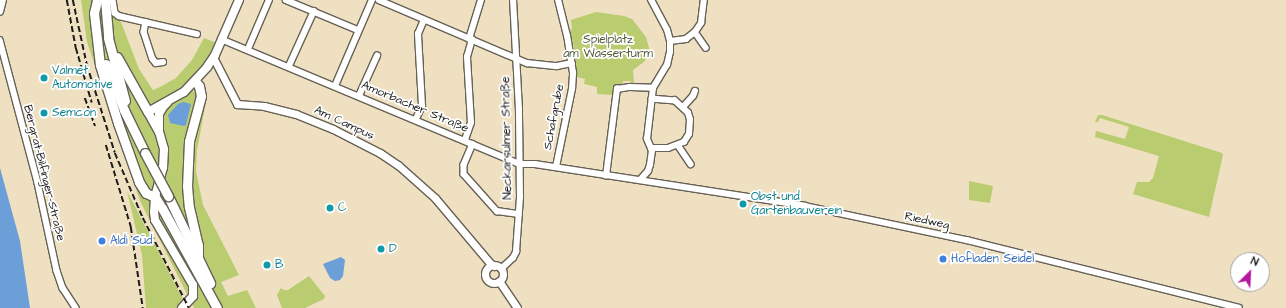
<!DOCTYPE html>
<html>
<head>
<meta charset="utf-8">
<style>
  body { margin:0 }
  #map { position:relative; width:1286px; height:308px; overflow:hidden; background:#efe0c1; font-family:"Architects Daughter",sans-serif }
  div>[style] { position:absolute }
  .green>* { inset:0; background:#b9cc6f }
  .water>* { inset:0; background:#6c9ed7 }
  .roads { filter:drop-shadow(1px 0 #666156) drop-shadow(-1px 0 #666156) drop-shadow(0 1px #666156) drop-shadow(0 -1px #666156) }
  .minor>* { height:5.5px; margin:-2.75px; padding:0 2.75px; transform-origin:2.75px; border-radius:2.75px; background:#fff }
  .tertiary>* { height:7px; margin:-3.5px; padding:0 3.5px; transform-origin:3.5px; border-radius:3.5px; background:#fff }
  .tertiary>.ring { margin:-3.5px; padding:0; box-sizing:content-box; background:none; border:7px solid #fff; border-radius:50% }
  .secondary>* { height:8px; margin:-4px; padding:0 4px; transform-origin:4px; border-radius:4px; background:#fff }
  .trunk>* { height:9px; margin:-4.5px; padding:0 4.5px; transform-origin:4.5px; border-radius:4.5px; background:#fff }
  .rail>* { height:1.5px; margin-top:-0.75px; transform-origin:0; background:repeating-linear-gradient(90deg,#1c1c1c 0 6px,transparent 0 9px) }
  .bridges { filter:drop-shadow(1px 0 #666156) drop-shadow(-1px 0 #666156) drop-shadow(0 1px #666156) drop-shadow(0 -1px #666156) }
  .trunk-bridge>* { height:9px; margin:-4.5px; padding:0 4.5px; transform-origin:4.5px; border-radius:4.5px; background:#fff }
  .dots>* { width:11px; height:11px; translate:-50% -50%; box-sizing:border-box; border:2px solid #fff; border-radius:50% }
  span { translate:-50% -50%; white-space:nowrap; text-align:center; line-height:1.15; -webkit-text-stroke:3.5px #fff; paint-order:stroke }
  .park-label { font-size:12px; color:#535a39 }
  .culture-label { font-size:12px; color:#0d838f }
  .left { translate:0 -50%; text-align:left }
  .street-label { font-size:12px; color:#1c1c1c }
  .shop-label { font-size:12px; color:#366cbe }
  .north { position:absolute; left:1230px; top:252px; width:40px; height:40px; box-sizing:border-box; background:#fff; border:1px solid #a4a4a4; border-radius:50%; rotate:24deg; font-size:11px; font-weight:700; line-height:16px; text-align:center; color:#1c1c1c }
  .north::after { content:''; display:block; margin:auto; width:14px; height:18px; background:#b5179e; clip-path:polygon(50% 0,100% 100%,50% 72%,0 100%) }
</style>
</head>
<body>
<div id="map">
  <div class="green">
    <div style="clip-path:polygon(81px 0,111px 0,112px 14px,121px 22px,139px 69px,153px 90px,160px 87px,176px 78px,192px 60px,204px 38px,217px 43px,200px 71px,188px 84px,193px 91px,207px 97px,197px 150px,196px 171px,203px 205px,239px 275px,221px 282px,228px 296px,247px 290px,256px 308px,194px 308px,140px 201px,87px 42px)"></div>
    <div style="clip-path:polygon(596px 12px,624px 16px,632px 19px,646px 37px,649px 48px,645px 61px,633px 70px,634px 83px,631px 84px,631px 81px,623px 81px,623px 84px,615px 88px,613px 95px,597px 94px,597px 87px,584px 84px,585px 79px,577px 77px,574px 47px,570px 30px,572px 29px,571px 20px)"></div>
    <div style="clip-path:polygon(1098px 115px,1102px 115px,1222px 153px,1223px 155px,1209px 217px,1133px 194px,1137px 182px,1149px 182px,1153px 178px,1159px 156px,1095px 137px,1096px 131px,1125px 139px,1129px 127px,1100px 118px,1098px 122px,1095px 122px)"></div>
    <div style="clip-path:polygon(969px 181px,993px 186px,990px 203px,969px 200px)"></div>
    <div style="clip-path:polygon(127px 191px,186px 305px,184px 308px,146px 308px,142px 255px)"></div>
    <div style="clip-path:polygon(309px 276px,325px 296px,324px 299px,305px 308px,282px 308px,277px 295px,281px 288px,284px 290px,288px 290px)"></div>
  </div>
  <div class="water">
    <div style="clip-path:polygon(183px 102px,191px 104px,186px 125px,184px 126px,170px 123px,168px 115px,178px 104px)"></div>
    <div style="clip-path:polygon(0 168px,20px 241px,30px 308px,0 308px)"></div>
    <div style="clip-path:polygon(341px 257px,345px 260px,343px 276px,340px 280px,335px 281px,330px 278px,323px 264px)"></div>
  </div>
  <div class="roads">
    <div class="minor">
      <div style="left:113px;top:0;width:13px;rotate:81deg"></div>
      <div style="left:115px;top:13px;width:5px;rotate:37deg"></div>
      <div style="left:119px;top:16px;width:80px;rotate:13deg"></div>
      <div style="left:286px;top:0;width:78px;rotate:22.6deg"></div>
      <div style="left:379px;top:0;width:161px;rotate:23.1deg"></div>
      <div style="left:527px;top:63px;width:30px;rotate:6deg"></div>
      <div style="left:557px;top:66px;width:15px;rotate:-11deg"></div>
      <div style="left:0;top:12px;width:12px;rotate:-76deg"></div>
      <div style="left:146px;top:22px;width:10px;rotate:101deg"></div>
      <div style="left:144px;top:32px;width:28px;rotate:72deg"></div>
      <div style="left:153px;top:59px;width:5px;rotate:53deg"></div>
      <div style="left:156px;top:63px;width:7px;rotate:-8deg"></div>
      <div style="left:695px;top:32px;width:19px;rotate:55deg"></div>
      <div style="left:221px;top:39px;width:324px;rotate:22.7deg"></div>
      <div style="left:520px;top:164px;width:15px"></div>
      <div style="left:535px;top:164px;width:273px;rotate:8.8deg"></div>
      <div style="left:805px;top:206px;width:166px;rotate:11.9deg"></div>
      <div style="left:967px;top:240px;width:280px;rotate:14deg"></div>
      <div style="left:469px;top:39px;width:41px;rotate:-72.9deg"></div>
      <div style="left:0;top:40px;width:148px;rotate:75.1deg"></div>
      <div style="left:38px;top:183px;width:90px;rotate:77.8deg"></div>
      <div style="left:57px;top:271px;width:18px;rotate:71deg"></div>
      <div style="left:63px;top:288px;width:24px;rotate:57deg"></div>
      <div style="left:670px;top:41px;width:16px;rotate:-7deg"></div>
      <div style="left:686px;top:39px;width:11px;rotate:-38deg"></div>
      <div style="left:695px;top:32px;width:11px;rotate:-56deg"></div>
      <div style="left:701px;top:23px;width:23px;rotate:-83deg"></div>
      <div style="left:248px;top:49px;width:53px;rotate:-66.8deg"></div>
      <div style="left:289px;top:66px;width:60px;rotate:-65.6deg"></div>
      <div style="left:335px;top:86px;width:94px;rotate:-66.7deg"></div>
      <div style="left:359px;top:96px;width:44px;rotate:-65.8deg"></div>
      <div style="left:683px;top:107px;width:15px;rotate:-48deg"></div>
      <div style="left:693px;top:96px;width:5px;rotate:-68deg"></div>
      <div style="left:416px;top:119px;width:14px;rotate:-65deg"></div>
      <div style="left:422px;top:106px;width:72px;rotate:-93.2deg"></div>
      <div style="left:418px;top:34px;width:15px;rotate:-67deg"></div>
      <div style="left:465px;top:140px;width:18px;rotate:-71deg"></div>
      <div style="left:471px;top:123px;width:66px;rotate:-93.5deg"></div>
      <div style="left:467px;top:57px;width:18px;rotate:-74deg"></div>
      <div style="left:473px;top:144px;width:23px;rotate:113deg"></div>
      <div style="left:464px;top:165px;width:9px;rotate:90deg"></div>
      <div style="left:464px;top:174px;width:50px;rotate:48.3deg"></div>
      <div style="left:497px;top:211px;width:22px;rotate:8deg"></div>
      <div style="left:678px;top:145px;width:23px;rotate:56deg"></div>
      <div style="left:651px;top:148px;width:17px"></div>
      <div style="left:668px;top:148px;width:17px;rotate:-21deg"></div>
      <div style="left:684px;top:142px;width:9px;rotate:-58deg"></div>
      <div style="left:689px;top:134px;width:14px;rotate:-86deg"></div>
      <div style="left:690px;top:120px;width:7px;rotate:-106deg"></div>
      <div style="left:688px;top:113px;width:18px;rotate:-137deg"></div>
      <div style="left:675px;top:101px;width:23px;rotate:-175deg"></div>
      <div style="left:556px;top:167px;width:80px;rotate:-78.4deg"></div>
      <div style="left:572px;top:89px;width:16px;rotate:-86deg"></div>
      <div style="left:573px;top:73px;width:37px;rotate:-99deg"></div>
      <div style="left:567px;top:36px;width:37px;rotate:-104deg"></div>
      <div style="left:606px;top:176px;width:88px;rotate:-82.8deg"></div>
      <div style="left:617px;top:89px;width:13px;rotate:-9deg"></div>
      <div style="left:630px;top:87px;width:23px;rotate:2deg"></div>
      <div style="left:640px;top:180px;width:12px;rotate:-48deg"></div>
      <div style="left:648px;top:171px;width:6px;rotate:-72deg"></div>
      <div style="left:650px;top:165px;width:14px;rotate:-82deg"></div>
      <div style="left:652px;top:151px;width:13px;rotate:-113deg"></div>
      <div style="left:647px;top:139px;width:51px;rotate:-83.3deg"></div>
      <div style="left:653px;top:88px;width:27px;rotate:-59deg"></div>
      <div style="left:667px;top:65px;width:13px;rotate:-77deg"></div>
      <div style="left:670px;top:52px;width:11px;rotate:-90deg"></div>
      <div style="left:670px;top:41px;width:11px;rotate:-105deg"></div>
      <div style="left:667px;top:30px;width:34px;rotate:-118deg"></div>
      <div style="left:501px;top:269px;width:16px;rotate:-43deg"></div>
      <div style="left:513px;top:258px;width:7px;rotate:-63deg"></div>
      <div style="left:516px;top:252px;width:55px;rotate:-85.8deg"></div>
      <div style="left:520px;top:197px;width:87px;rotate:-90.7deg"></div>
      <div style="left:519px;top:110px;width:110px;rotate:-93.1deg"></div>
    </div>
    <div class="tertiary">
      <div style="left:213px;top:57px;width:53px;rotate:62.9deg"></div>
      <div style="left:237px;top:104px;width:27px;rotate:4deg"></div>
      <div style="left:264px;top:106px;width:33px;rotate:14deg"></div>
      <div style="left:296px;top:114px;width:40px;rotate:22deg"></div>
      <div style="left:333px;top:129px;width:53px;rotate:27.1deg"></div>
      <div style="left:380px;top:153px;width:22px;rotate:34deg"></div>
      <div style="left:398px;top:165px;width:50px;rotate:41.7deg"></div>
      <div style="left:435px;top:198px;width:85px;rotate:49.8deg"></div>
      <div style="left:490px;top:263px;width:5px;rotate:37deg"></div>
      <div class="ring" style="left:485px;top:265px;width:11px;height:11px"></div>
      <div style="left:499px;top:281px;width:32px;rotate:56deg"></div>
    </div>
    <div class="secondary">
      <div style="left:159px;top:130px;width:16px;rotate:-90deg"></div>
      <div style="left:159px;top:114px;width:8px;rotate:-60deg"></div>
      <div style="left:163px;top:107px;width:6px;rotate:-45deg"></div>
      <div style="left:182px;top:308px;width:16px;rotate:-47deg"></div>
      <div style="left:193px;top:296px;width:11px;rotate:-90deg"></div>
      <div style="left:193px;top:285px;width:75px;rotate:-120.3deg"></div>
      <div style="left:155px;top:220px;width:8px;rotate:-97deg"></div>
      <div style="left:154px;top:212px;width:15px;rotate:-86deg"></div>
      <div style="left:155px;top:197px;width:30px;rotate:-75deg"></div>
      <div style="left:163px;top:168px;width:19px;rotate:-87deg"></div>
      <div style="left:164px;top:149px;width:18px;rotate:-106deg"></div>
      <div style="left:159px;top:132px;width:23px;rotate:-119deg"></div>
      <div style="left:148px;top:112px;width:41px;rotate:-29.1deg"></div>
      <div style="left:184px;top:92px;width:34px;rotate:-47deg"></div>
      <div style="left:207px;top:67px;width:14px;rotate:-56deg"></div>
      <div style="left:215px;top:55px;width:60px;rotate:-66.4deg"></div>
    </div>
    <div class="trunk">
      <div style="left:97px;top:0;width:13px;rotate:103deg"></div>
      <div style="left:94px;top:13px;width:52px;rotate:83.4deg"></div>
      <div style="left:100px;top:65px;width:61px;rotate:72.8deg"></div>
      <div style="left:118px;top:123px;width:63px;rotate:70.4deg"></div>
      <div style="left:139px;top:182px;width:13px;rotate:58deg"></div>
      <div style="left:146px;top:193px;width:10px;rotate:24deg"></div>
      <div style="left:155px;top:197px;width:13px;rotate:58deg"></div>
      <div style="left:162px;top:208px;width:114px;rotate:61.2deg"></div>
      <div style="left:105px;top:0;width:38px;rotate:85deg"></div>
      <div style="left:108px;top:38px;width:65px;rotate:74.9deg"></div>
      <div style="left:117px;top:57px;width:63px;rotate:60.6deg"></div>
      <div style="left:106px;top:64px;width:49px;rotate:68.6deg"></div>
      <div style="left:124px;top:110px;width:48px;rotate:64deg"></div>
      <div style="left:195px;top:81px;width:6px;rotate:51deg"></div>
      <div style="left:199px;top:86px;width:10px;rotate:79deg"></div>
      <div style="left:201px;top:96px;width:47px;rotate:104.9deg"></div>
      <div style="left:189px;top:141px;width:45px;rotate:92.5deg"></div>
      <div style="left:187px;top:186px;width:21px;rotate:85deg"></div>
      <div style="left:189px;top:207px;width:39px;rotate:77deg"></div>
      <div style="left:198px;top:245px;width:13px;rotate:90deg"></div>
      <div style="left:168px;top:196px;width:97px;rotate:64.2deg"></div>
    </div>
  </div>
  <div class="rail">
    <div style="left:67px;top:0;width:49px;rotate:79.4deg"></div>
    <div style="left:76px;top:48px;width:57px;rotate:73.8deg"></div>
    <div style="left:73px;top:0;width:66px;rotate:77.8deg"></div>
    <div style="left:87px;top:65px;width:92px;rotate:72.3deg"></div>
    <div style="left:115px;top:153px;width:71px;rotate:66.7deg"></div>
    <div style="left:143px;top:218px;width:101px;rotate:62.9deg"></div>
    <div style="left:85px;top:98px;width:30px;rotate:70deg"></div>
    <div style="left:106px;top:145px;width:86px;rotate:73deg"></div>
    <div style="left:131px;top:227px;width:82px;rotate:81.6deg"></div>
  </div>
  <div class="bridges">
    <div class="trunk-bridge">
      <div style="left:145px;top:153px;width:49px;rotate:61.9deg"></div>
    </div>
  </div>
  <div class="dots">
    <div style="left:44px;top:78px;background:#0f9aa8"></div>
    <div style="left:44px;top:113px;background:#0f9aa8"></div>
    <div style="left:743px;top:204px;background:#0f9aa8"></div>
    <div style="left:330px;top:208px;background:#0f9aa8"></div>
    <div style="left:102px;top:241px;background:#3f7fe0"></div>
    <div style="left:381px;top:249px;background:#0f9aa8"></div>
    <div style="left:943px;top:259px;background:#3f7fe0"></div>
    <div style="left:267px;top:265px;background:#0f9aa8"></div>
  </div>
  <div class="park-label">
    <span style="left:608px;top:47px">Spielplatz<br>am Wasserturm</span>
  </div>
  <div class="culture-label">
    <span class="left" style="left:52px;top:78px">Valmet<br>Automotive</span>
    <span class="left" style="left:52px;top:113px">Semcon</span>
    <span class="left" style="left:751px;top:204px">Obst und<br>Gartenbauverein</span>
    <span class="left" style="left:338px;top:208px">C</span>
    <span class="left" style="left:389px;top:249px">D</span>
    <span class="left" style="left:275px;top:265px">B</span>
  </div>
  <div class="street-label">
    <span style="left:415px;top:107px;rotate:23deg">Amorbacher Straße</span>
    <span style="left:554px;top:117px;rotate:-79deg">Schafgrube</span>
    <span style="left:344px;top:123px;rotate:25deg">Am Campus</span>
    <span style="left:507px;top:138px;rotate:-91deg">Neckarsulmer Straße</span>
    <span style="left:44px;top:173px;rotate:76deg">Bergrat-Bilfinger-Straße</span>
    <span style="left:927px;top:221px;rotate:12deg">Riedweg</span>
  </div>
  <div class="shop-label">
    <span class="left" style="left:110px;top:241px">Aldi Süd</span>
    <span class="left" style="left:951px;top:259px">Hofladen Seidel</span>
  </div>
  <div class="north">N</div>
</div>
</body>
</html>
